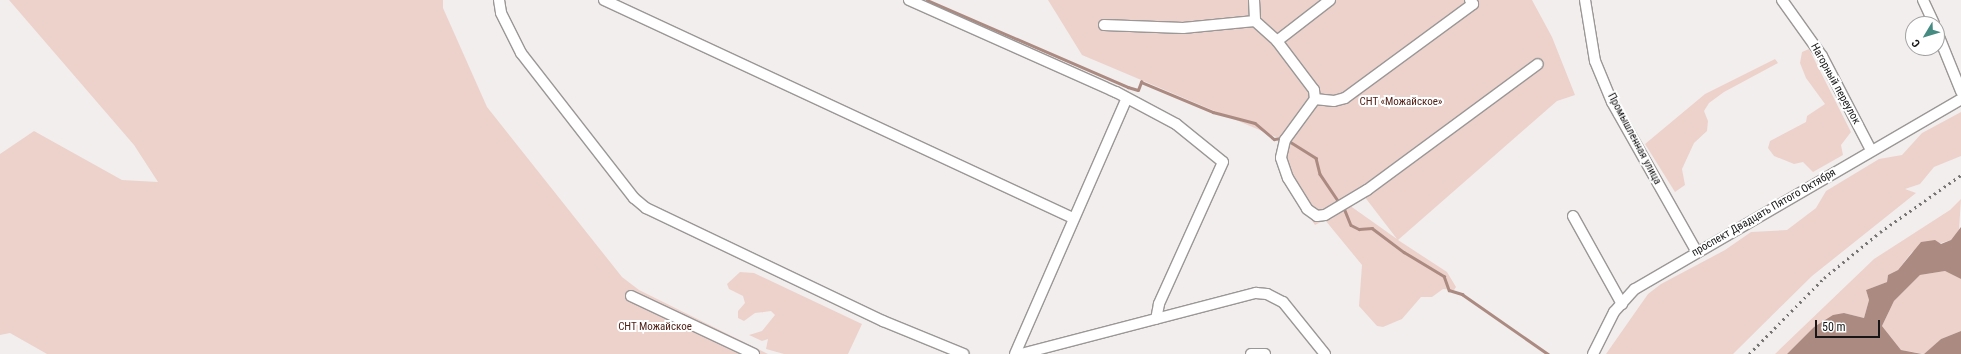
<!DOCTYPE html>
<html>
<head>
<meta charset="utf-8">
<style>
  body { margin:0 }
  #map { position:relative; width:1961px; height:354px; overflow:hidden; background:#f2eeed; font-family:"Roboto Condensed",sans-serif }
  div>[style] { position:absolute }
  .green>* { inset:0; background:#edd2cb }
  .water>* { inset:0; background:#ab8a81 }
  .stream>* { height:2.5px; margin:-1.25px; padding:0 1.25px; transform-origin:1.25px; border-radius:1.25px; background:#ab8a81 }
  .roads { filter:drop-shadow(1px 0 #9b9797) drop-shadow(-1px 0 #9b9797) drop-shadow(0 1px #9b9797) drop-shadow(0 -1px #9b9797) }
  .minor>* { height:10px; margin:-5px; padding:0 5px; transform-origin:5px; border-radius:5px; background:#fff }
  .rail>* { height:2.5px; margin-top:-1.25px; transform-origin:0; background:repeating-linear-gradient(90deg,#777474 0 2px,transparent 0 6px) }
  span { translate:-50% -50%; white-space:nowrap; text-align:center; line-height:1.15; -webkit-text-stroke:4px #fff; paint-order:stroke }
  .street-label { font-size:11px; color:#171515 }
  .park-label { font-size:11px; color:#512218 }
  .north { position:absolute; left:1905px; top:16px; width:40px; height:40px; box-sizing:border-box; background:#fff; border:1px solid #a2a1a1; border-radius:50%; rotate:232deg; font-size:11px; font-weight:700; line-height:16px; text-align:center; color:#171515 }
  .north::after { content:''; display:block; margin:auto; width:14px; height:18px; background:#468b82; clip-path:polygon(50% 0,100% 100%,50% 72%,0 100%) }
  .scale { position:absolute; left:1815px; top:320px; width:65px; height:18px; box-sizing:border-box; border:2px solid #171515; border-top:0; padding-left:5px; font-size:12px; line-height:14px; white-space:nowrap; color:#171515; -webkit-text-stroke:3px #fff; paint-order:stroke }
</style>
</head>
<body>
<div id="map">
  <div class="green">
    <div style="clip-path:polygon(9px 0,443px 0,443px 8px,487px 107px,622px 277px,639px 290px,768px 354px,47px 354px,10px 333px,0 335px,0 154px,34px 131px,122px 180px,158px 182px,134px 145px)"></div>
    <div style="clip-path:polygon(evenodd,1048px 0,1532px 0,1552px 37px,1575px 95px,1557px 101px,1398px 240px,1447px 272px,1456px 287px,1454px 290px,1443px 289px,1432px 297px,1421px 297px,1402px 319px,1383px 327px,1377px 326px,1359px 306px,1362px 265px,1325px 220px,1315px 225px,1286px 182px,1283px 140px,1082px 55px,1048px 0,1364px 196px,1397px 239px,1349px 205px,1364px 196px)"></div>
    <div style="clip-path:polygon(1809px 49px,1851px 132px,1841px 145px,1843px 155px,1813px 172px,1803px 162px,1794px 164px,1774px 156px,1768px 148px,1770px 141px,1806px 122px,1807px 116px,1825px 104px,1806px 78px,1800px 63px,1802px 52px)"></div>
    <div style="clip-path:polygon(1775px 59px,1778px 63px,1724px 92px,1709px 103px,1704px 111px,1708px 121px,1707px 131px,1694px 143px,1682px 169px,1685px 185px,1675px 192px,1645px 144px,1705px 94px)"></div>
    <div style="clip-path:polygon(1961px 112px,1961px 156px,1934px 167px,1920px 184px,1905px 189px,1916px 193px,1812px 276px,1733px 354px,1606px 354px,1648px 294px,1661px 284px,1725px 250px,1751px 232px,1787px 230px,1816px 208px,1826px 191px,1879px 159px,1902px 155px,1922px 133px)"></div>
    <div style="clip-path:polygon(1961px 199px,1959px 230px,1951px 240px,1912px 252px,1898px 270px,1888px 275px,1887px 282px,1866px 290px,1869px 300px,1864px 318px,1844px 313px,1814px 327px,1787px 354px,1775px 354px,1874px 259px,1950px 210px)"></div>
    <div style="clip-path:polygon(1945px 271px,1961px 279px,1961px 331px,1941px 339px,1924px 354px,1901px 350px,1882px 326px,1894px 301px,1920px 275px)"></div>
    <div style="clip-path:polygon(740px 272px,754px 273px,862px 324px,848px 354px,784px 354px,766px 349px,768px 339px,762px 341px,749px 335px,762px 331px,775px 315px,771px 311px,755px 313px,744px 321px,738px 318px,738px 311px,745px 303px,743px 296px,729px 289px,727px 284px)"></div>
  </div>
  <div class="water">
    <div style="clip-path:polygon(1961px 227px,1961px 279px,1945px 271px,1920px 275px,1894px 301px,1882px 326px,1901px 350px,1922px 354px,1787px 354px,1814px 327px,1833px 315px,1844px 313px,1864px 318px,1869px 300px,1866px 290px,1887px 282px,1888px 275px,1898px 270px,1921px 242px,1935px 240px,1941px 244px,1951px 240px)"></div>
    <div style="clip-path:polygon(1961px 331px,1961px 354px,1924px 354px,1941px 339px)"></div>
  </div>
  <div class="stream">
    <div style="left:927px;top:0;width:219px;rotate:23.4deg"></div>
    <div style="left:1128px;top:87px;width:10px;rotate:17deg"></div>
    <div style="left:1138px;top:90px;width:9px;rotate:-69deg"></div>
    <div style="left:1141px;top:82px;width:78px;rotate:22.6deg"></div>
    <div style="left:1213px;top:112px;width:43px;rotate:14.7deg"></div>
    <div style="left:1255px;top:123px;width:25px;rotate:40deg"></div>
    <div style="left:1274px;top:139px;width:8px;rotate:-7deg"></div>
    <div style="left:1289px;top:141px;width:32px;rotate:32deg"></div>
    <div style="left:1316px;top:158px;width:16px;rotate:76deg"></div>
    <div style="left:1320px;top:174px;width:34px;rotate:56deg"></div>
    <div style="left:1344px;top:208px;width:18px;rotate:68deg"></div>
    <div style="left:1351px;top:225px;width:9px;rotate:27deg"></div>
    <div style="left:1359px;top:229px;width:13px;rotate:-4deg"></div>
    <div style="left:1372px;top:228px;width:40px;rotate:37deg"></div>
    <div style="left:1404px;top:252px;width:47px;rotate:31deg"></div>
    <div style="left:1444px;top:276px;width:15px;rotate:70deg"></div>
    <div style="left:1449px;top:290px;width:14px;rotate:17deg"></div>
    <div style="left:1462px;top:294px;width:105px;rotate:34.9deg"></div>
  </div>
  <div class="roads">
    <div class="minor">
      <div style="left:499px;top:0;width:13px;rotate:81deg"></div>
      <div style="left:501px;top:13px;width:45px;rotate:63.4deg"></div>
      <div style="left:521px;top:53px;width:184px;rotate:52.1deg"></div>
      <div style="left:634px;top:198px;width:16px;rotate:40deg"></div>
      <div style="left:646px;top:208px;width:263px;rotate:25.5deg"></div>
      <div style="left:883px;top:321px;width:87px;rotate:22.2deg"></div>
      <div style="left:604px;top:0;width:517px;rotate:24.93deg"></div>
      <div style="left:909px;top:0;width:227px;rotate:24deg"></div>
      <div style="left:1116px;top:92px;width:68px;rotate:28.1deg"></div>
      <div style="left:1176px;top:124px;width:60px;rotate:39deg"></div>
      <div style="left:1223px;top:162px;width:156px;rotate:114.3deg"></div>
      <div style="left:1159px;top:304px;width:15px;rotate:101deg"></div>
      <div style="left:1254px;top:0;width:21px;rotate:87deg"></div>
      <div style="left:1255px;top:21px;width:30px;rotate:42deg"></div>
      <div style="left:1277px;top:41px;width:61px;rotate:52.9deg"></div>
      <div style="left:1314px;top:90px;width:9px;rotate:84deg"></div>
      <div style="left:1315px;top:99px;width:51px;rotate:126.2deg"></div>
      <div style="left:1285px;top:140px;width:18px;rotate:103deg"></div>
      <div style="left:1281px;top:158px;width:21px;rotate:71deg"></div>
      <div style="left:1288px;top:178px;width:36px;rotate:58deg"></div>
      <div style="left:1307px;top:209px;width:12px;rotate:35deg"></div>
      <div style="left:1317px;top:216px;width:8px;rotate:-7deg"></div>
      <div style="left:1325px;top:215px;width:49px;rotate:-30.8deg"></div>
      <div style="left:1367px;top:190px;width:212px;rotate:-36.4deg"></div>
      <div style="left:1585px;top:0;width:62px;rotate:80.7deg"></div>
      <div style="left:1595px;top:61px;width:44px;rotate:67.5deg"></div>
      <div style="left:1612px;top:102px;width:172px;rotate:60.5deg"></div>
      <div style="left:1782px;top:0;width:69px;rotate:54.5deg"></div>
      <div style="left:1822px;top:56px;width:106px;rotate:62.5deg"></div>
      <div style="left:1923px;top:0;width:26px;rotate:65deg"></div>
      <div style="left:1104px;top:25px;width:79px;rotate:2.2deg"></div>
      <div style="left:1183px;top:28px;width:72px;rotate:-5.6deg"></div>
      <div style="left:1937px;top:32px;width:64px;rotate:67.9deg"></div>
      <div style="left:1277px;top:41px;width:67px;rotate:-37.7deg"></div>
      <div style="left:1315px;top:99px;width:19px;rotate:6deg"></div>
      <div style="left:1334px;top:101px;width:11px;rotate:-15deg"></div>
      <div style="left:1345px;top:98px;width:159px;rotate:-36.3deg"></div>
      <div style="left:1473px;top:4px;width:5px;rotate:-127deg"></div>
      <div style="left:1573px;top:216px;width:101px;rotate:60.9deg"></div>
      <div style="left:631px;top:296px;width:136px;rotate:25.2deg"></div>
      <div style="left:1015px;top:354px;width:277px;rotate:-66.4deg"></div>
      <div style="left:1021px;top:354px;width:243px;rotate:-14.6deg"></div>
      <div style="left:1256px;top:293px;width:11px;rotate:5deg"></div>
      <div style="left:1267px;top:294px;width:18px;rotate:27deg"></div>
      <div style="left:1283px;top:302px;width:67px;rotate:51.1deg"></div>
      <div style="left:1251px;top:354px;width:14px"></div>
      <div style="left:1593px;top:354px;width:47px;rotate:-63.4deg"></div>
      <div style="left:1614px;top:312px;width:31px;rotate:-48deg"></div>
      <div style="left:1635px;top:289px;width:377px;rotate:-30.2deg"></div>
    </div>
  </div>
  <div class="rail">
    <div style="left:1749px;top:354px;width:107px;rotate:-45.4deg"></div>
    <div style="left:1824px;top:278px;width:72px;rotate:-39.4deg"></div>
    <div style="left:1880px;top:232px;width:99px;rotate:-35.1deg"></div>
  </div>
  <div class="street-label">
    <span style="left:1835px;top:84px;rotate:61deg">Нагорный переулок</span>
    <span style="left:1634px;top:139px;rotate:62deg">Промышленная улица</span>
    <span style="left:1764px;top:213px;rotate:-30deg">проспект Двадцать Пятого Октября</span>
  </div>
  <div class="park-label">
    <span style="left:1401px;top:102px">СНТ «Можайское»</span>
    <span style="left:655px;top:327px">СНТ Можайское</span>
  </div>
  <div class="north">С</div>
  <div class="scale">50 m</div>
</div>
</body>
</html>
